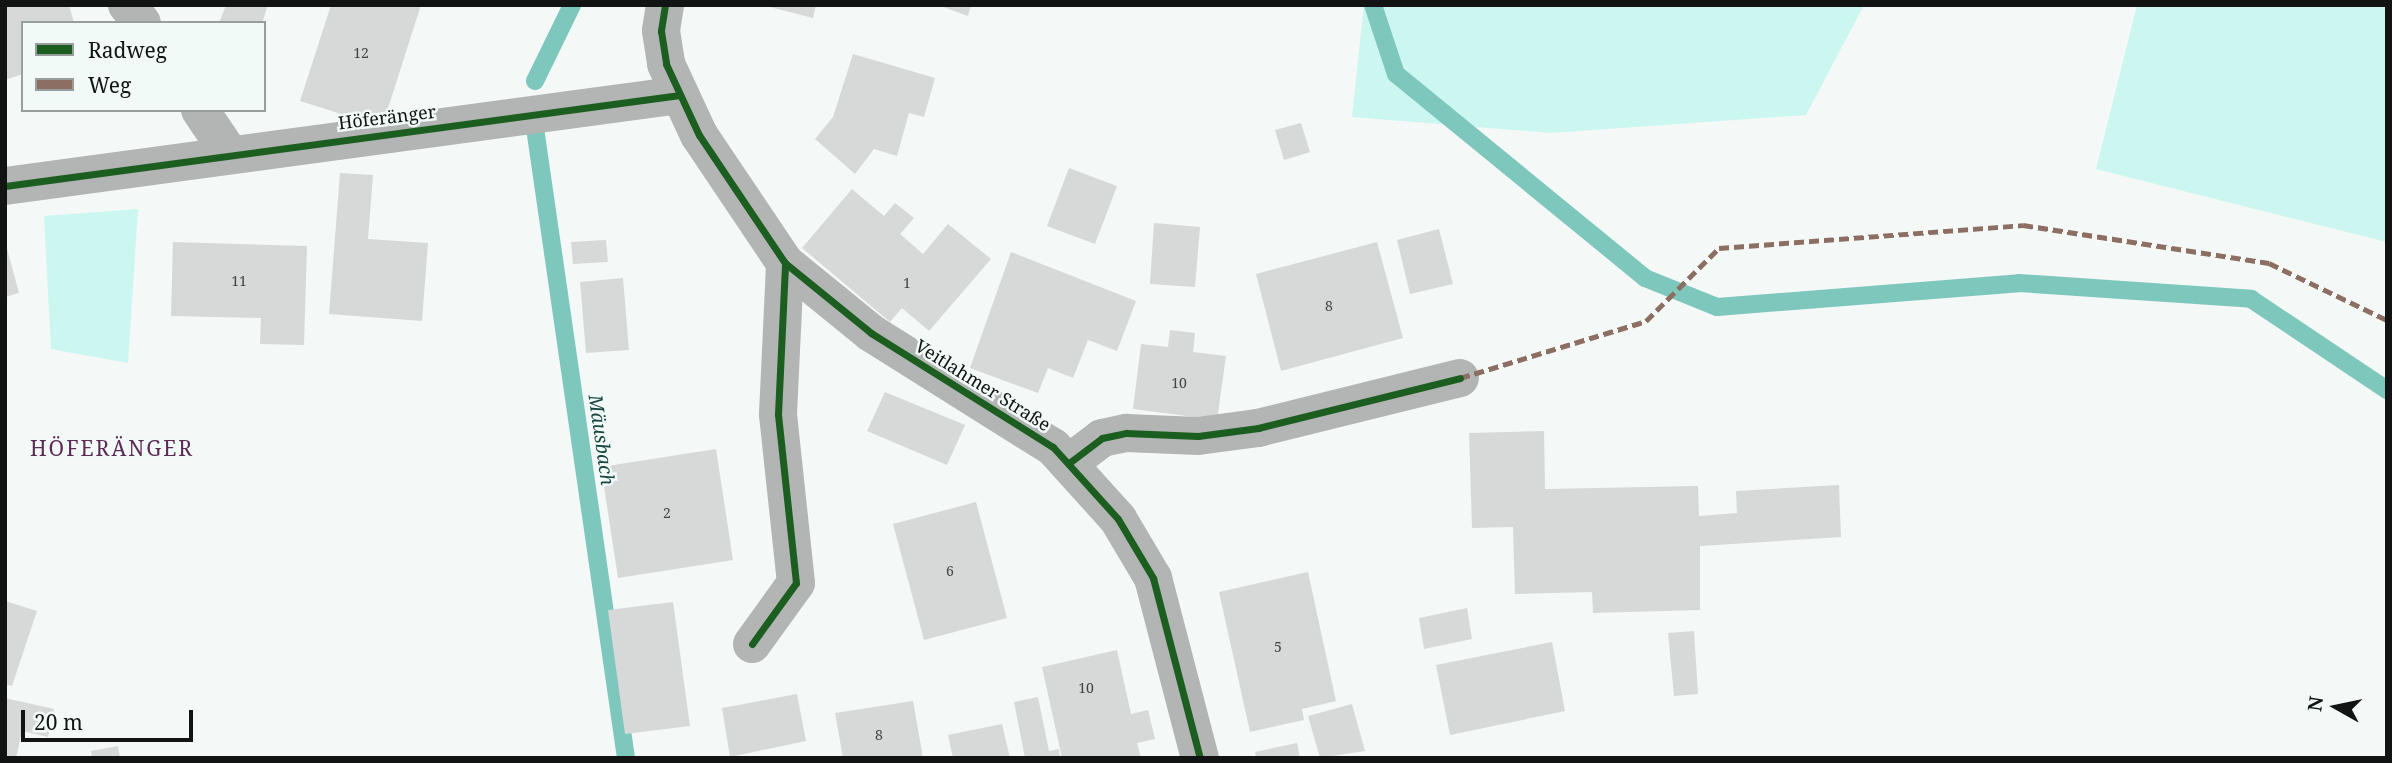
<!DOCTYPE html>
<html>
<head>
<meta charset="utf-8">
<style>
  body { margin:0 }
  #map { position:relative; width:2392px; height:763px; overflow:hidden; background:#f4f8f7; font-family:"Noto Serif",serif }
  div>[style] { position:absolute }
  .green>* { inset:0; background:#cbf7f0 }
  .stream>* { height:18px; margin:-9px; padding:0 9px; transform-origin:9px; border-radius:9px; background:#7ec7bd }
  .building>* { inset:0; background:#d7d9d9 }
  .minor>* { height:38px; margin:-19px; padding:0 19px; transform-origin:19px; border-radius:19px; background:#b3b4b4 }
  .quiet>* { height:5px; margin-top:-2.5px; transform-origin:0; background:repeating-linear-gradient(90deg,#8d6e63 0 10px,transparent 0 15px) }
  .cycleway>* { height:7px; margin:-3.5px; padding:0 3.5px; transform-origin:3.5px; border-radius:3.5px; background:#1b5e20 }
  span { translate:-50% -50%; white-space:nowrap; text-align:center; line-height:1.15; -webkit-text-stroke:5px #f2faf8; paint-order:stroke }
  .number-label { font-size:14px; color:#434545 }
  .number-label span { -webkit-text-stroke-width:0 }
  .street-label { font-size:18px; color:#121414 }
  .water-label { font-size:19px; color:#184640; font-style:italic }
  .quarter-label { font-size:21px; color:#5e2a58; letter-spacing:2px }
  .frame { position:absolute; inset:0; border:7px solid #121414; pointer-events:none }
  .legend { position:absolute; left:21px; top:21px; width:245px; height:91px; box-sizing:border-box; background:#f2faf8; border:2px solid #989e9d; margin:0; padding:9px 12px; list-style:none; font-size:21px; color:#121414 }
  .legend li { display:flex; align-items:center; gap:14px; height:35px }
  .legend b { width:35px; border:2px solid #989e9d }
  .north { position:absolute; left:2301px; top:672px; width:70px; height:70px; -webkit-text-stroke:5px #f2faf8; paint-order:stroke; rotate:279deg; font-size:19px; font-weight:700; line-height:28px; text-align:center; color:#121414 }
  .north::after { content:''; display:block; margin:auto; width:24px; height:32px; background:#121414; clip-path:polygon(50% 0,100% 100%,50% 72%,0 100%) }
  .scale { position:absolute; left:21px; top:710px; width:172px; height:32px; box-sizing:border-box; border:4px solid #121414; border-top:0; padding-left:9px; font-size:21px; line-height:24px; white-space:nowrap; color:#121414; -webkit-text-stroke:5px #f2faf8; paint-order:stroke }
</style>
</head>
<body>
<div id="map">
  <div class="green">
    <div style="clip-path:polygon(1364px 5px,1864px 5px,1806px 115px,1551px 133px,1352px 117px)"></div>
    <div style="clip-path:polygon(2137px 5px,2387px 5px,2387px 242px,2096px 169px)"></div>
    <div style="clip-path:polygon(138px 209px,128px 363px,51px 349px,44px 216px)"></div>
  </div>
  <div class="stream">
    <div style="left:1373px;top:5px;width:73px;rotate:71.6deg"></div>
    <div style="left:1396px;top:74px;width:322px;rotate:39.3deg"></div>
    <div style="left:1645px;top:278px;width:78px;rotate:21.9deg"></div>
    <div style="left:1717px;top:307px;width:303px;rotate:-4.5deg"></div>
    <div style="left:2019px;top:283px;width:233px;rotate:3.9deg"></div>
    <div style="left:2251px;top:299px;width:164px;rotate:33.8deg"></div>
    <div style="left:535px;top:81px;width:85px;rotate:-64deg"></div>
    <div style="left:535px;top:128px;width:637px;rotate:81.78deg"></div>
  </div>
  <div class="building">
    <div style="clip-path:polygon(5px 5px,69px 5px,74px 23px,23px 23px,23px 74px,5px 80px)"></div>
    <div style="clip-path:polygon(226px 5px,268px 5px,262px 23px,219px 23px)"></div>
    <div style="clip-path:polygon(331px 5px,421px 5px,382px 127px,300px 101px)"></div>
    <div style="clip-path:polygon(762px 5px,816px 5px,813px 18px)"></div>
    <div style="clip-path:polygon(938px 5px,971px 5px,968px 16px)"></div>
    <div style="clip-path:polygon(853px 54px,935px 78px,924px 117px,909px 113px,897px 156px,874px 149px,855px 174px,815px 139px,833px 117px)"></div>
    <div style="clip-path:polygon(1301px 123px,1310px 152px,1284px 160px,1275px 130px)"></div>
    <div style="clip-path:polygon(1069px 168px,1117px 186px,1095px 244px,1047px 226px)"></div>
    <div style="clip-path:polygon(340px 173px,373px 175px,368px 239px,428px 243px,422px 321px,329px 314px)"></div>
    <div style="clip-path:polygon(852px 189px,884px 216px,895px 203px,914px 218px,900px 234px,923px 254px,948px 224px,991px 259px,929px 331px,902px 308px,890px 322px,802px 248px)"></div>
    <div style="clip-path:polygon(1154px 223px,1200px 227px,1195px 287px,1150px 284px)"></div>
    <div style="clip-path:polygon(1439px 229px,1453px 284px,1410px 294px,1397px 240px)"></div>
    <div style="clip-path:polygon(606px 240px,608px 262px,573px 264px,571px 242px)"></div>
    <div style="clip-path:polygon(5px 241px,19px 293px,5px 297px)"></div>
    <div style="clip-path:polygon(173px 242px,307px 246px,304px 345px,260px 344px,261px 318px,171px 316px)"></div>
    <div style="clip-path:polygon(1377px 242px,1403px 338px,1281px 371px,1256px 274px)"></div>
    <div style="clip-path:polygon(1011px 252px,1136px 301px,1117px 351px,1088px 340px,1073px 378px,1048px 368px,1038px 393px,970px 368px)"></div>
    <div style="clip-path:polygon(623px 278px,629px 350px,586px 353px,580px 282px)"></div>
    <div style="clip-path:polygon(1170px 330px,1195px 333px,1193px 352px,1226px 356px,1217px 420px,1133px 409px,1141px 344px,1168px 347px)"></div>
    <div style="clip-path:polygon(885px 392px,965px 425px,947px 465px,867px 431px)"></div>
    <div style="clip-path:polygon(1544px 431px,1545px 489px,1698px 486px,1699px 516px,1737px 513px,1736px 491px,1839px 485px,1841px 537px,1700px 546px,1700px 610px,1593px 613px,1592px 592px,1515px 594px,1513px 527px,1472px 528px,1469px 433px)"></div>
    <div style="clip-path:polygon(716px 449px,733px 560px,618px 578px,601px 467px)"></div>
    <div style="clip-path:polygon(976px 502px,1007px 618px,924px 640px,893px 524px)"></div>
    <div style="clip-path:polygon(1308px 572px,1336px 701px,1302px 709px,1304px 720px,1250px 732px,1219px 592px)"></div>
    <div style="clip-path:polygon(5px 601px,37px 611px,12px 686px,5px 684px)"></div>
    <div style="clip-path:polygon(673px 602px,690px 726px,625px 734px,608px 610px)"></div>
    <div style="clip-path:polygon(1467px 608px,1472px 639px,1424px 649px,1419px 618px)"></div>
    <div style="clip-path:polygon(1694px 631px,1698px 694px,1674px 696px,1668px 633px)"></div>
    <div style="clip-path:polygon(1552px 642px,1565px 711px,1450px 735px,1436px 665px)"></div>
    <div style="clip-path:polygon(1117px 650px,1131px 714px,1148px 710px,1155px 739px,1137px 743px,1141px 758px,1062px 758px,1042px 667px)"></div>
    <div style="clip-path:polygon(797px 694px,806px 741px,730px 757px,722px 708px)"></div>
    <div style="clip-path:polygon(1038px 697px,1049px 751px,1059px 749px,1060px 758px,1025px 758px,1014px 702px)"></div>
    <div style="clip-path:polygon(5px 698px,54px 709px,48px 737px,22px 731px,16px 758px,5px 758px)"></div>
    <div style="clip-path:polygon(913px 701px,923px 758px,843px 758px,835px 713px)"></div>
    <div style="clip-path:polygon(1352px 704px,1365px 751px,1320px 758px,1308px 716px)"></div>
    <div style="clip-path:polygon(1002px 724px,1010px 758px,953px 758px,948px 735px)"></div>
    <div style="clip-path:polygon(1297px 743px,1300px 758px,1256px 758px,1255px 752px)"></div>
    <div style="clip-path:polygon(118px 746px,120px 758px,92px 758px,91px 751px)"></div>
  </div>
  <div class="minor">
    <div style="left:127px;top:5px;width:23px;rotate:50deg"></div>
    <div style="left:665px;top:5px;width:26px;rotate:99deg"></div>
    <div style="left:661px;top:31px;width:33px;rotate:81deg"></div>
    <div style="left:666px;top:64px;width:78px;rotate:65.1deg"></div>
    <div style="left:699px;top:135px;width:154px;rotate:56.1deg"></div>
    <div style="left:785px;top:263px;width:111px;rotate:39.1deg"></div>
    <div style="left:871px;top:333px;width:215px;rotate:32.1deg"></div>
    <div style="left:1053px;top:447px;width:97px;rotate:47.9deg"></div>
    <div style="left:1118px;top:519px;width:69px;rotate:59.3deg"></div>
    <div style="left:1153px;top:578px;width:186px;rotate:75.4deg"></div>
    <div style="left:200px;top:110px;width:52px;rotate:56deg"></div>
    <div style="left:5px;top:186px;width:681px;rotate:-7.68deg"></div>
    <div style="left:1069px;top:463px;width:41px;rotate:-37.1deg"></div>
    <div style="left:1102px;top:438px;width:25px;rotate:-12deg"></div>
    <div style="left:1126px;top:433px;width:72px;rotate:2.4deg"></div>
    <div style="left:1198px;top:436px;width:61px;rotate:-7.6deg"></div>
    <div style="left:1258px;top:428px;width:208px;rotate:-13.9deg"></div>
    <div style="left:752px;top:644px;width:75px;rotate:-54.2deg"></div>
    <div style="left:796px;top:583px;width:170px;rotate:-96.1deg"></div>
    <div style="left:778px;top:414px;width:151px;rotate:-87.3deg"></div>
  </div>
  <div class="quiet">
    <div style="left:1460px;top:378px;width:195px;rotate:-17deg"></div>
    <div style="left:1646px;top:321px;width:103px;rotate:-45deg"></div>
    <div style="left:1719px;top:248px;width:305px;rotate:-4.3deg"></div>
    <div style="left:2023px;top:225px;width:249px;rotate:8.8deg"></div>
    <div style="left:2269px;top:263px;width:131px;rotate:25.8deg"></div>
  </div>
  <div class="cycleway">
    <div style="left:665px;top:5px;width:26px;rotate:99deg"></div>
    <div style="left:661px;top:31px;width:33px;rotate:81deg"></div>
    <div style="left:666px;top:64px;width:78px;rotate:65.1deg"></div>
    <div style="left:699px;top:135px;width:154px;rotate:56.1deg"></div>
    <div style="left:785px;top:263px;width:111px;rotate:39.1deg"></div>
    <div style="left:871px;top:333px;width:215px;rotate:32.1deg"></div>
    <div style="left:1053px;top:447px;width:97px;rotate:47.9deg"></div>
    <div style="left:1118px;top:519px;width:69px;rotate:59.3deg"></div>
    <div style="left:1153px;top:578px;width:186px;rotate:75.4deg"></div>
    <div style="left:5px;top:186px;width:681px;rotate:-7.68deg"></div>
    <div style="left:1069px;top:463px;width:41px;rotate:-37.1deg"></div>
    <div style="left:1102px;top:438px;width:25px;rotate:-12deg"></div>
    <div style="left:1126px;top:433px;width:72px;rotate:2.4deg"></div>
    <div style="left:1198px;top:436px;width:61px;rotate:-7.6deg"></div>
    <div style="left:1258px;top:428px;width:208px;rotate:-13.9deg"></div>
    <div style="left:752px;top:644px;width:75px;rotate:-54.2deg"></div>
    <div style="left:796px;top:583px;width:170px;rotate:-96.1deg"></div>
    <div style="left:778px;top:414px;width:151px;rotate:-87.3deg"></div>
  </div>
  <div class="number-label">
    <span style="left:361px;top:53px">12</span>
    <span style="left:239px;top:281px">11</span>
    <span style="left:907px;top:283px">1</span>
    <span style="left:1329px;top:306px">8</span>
    <span style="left:1179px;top:383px">10</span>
    <span style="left:667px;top:513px">2</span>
    <span style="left:950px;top:571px">6</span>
    <span style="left:1278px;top:647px">5</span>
    <span style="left:1086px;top:688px">10</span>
    <span style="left:879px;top:735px">8</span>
  </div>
  <div class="street-label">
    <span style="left:387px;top:117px;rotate:-7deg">Höferänger</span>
    <span style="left:983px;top:385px;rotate:32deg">Veitlahmer Straße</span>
  </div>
  <div class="water-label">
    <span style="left:601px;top:440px;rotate:82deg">Mäusbach</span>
  </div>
  <div class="quarter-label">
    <span style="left:112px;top:448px">HÖFERÄNGER</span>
  </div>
  <div class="frame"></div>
  <ul class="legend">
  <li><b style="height:9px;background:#1b5e20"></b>Radweg</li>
  <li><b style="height:9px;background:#8d6e63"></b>Weg</li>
  </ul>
  <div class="north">N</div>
  <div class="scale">20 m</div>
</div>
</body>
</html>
